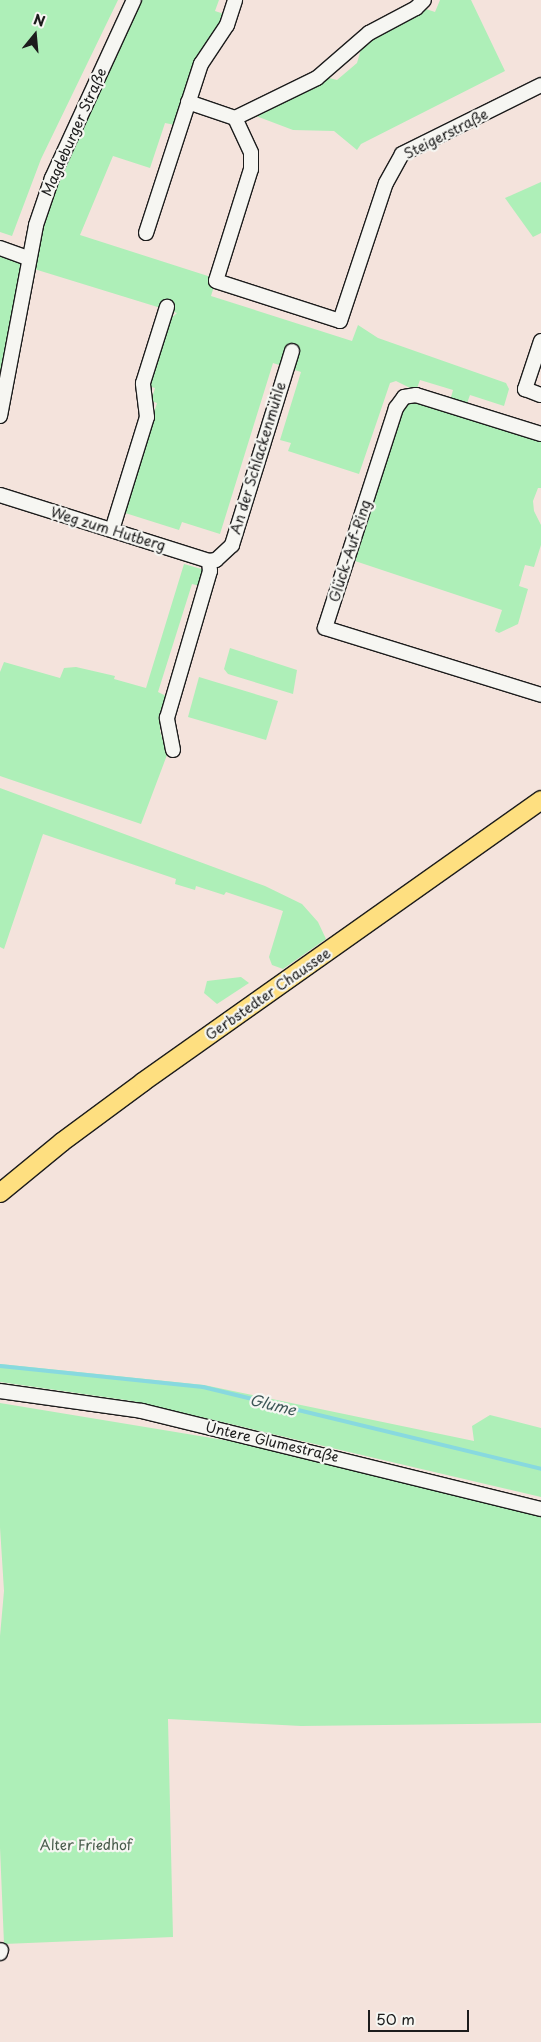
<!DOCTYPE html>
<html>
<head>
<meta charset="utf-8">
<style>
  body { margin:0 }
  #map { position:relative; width:541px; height:2042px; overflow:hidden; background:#f4e3dc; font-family:"Playpen Sans",sans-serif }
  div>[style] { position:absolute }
  .green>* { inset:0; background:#aeefb8 }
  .stream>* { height:4px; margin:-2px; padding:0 2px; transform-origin:2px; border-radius:2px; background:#88d9df }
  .roads { filter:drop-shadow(1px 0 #1c1c1c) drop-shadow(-1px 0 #1c1c1c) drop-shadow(0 1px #1c1c1c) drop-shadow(0 -1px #1c1c1c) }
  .minor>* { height:14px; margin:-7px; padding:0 7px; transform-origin:7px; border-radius:7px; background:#f6f6f2 }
  .major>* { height:18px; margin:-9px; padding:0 9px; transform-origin:9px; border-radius:9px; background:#fedf80 }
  span { translate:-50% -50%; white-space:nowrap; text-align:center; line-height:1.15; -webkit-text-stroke:4.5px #f6f6f2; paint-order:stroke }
  .street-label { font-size:14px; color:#1c1c1c }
  .park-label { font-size:14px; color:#485b4b }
  .water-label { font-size:15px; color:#3c5556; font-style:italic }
  .north { position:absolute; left:10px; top:10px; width:50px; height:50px; -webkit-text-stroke:4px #f6f6f2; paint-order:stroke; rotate:17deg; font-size:14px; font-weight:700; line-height:20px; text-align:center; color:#1c1c1c }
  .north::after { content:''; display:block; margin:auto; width:18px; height:22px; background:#1c1c1c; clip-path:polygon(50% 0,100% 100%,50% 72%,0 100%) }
  .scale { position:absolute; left:368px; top:2010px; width:101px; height:22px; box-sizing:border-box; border:2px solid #1c1c1c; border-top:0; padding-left:6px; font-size:15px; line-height:18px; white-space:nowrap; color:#1c1c1c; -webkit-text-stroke:4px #f6f6f2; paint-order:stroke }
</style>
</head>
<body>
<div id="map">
  <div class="green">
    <div style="clip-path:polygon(0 0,118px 0,41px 159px,12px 236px,0 232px)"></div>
    <div style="clip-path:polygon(140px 0,219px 0,215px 11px,224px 14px,218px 29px,193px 67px,175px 125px,165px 123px,150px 168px,113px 156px,80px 235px,211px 277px,215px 283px,211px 296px,352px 341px,358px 325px,378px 338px,506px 383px,509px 389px,504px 406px,470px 395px,466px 406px,450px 401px,453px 390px,420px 380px,416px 391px,396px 381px,390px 383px,359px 474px,288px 451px,291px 443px,280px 440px,301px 372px,273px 363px,220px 534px,182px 522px,179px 530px,122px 512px,157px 403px,151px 401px,155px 388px,148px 386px,168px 321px,177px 313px,31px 268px,59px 179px)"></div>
    <div style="clip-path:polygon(440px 0,471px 0,505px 71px,361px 144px,357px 150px,334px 131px,293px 130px,251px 114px,325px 77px,337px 80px,357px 63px,363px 42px,423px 8px,435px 12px)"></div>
    <div style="clip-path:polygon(541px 182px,541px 233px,533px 237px,505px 198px)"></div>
    <div style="clip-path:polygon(0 248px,27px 258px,0 416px)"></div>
    <div style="clip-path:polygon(424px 401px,541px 438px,541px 488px,538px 488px,533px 501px,534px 511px,541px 525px,541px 545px,534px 567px,525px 565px,519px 586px,528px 589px,518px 624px,499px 633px,495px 631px,502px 610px,352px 560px,402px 407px,410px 402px)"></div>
    <div style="clip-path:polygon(184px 564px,205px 570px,200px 586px,192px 584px,158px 692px,166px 696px,160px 715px,160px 731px,167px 755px,141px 824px,0 776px,0 672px,4px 662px,60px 678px,64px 668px,76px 667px,115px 676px,114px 679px,146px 688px)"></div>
    <div style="clip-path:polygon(230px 648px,297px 670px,293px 694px,228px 674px,224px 669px)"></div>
    <div style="clip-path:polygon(199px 677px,278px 701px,266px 740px,188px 717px)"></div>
    <div style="clip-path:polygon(0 788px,265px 886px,302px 904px,318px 922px,326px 939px,283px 969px,272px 965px,269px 957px,283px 911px,226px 892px,224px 895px,196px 886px,195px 890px,175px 884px,176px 879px,43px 834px,4px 949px,0 947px)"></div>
    <div style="clip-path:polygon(241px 977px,249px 983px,217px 1004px,204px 993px,207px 981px)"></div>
    <div style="clip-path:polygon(0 1364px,204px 1385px,474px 1441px,472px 1426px,490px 1415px,541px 1428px,541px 1497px,132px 1401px,0 1382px)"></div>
    <div style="clip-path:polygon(0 1403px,236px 1442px,541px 1515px,541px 1723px,301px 1726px,168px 1719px,173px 1937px,4px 1944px,0 1848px,0 1636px,4px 1591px,0 1527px)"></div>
  </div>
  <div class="stream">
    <div style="left:0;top:1366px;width:204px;rotate:5.9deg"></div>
    <div style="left:203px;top:1387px;width:348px;rotate:13.6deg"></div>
  </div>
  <div class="roads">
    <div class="minor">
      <div style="left:188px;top:102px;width:50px;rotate:18.8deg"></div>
      <div style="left:235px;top:118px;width:91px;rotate:-26deg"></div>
      <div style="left:317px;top:78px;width:69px;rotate:-40.9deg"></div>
      <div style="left:369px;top:33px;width:53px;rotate:-28deg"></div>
      <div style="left:416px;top:8px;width:11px;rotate:-45deg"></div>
      <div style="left:235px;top:118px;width:38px;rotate:65deg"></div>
      <div style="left:251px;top:153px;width:16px;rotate:90deg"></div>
      <div style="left:251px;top:169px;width:117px;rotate:107.4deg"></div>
      <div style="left:216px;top:281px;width:130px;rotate:17.9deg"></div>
      <div style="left:340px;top:321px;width:145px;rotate:-71.6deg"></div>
      <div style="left:386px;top:183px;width:33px;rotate:-61deg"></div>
      <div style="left:402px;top:154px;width:155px;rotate:-26.4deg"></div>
      <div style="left:146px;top:233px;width:178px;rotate:-72deg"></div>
      <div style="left:201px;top:64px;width:47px;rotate:-56.3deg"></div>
      <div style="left:227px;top:25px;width:26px;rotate:-72deg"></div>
      <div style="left:0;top:248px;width:29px;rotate:20deg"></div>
      <div style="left:541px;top:341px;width:51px;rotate:108.4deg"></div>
      <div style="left:525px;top:389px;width:17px;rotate:21deg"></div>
      <div style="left:0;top:416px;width:194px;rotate:-79.3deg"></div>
      <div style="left:36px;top:225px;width:50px;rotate:-71.2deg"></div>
      <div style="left:52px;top:178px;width:196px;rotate:-65.3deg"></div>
      <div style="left:541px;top:434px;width:131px;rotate:-162.7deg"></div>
      <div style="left:416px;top:395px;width:12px;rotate:171deg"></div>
      <div style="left:404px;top:397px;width:14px;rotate:126deg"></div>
      <div style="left:396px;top:408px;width:231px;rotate:107.9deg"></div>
      <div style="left:325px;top:628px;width:226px;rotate:17.2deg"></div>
      <div style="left:0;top:495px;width:219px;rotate:17.5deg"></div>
      <div style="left:209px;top:561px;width:7px;rotate:-8deg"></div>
      <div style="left:216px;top:560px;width:22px;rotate:-43deg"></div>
      <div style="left:232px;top:545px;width:203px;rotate:-72.8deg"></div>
      <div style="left:112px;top:530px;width:118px;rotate:-72.8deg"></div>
      <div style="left:147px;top:417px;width:34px;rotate:-97deg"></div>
      <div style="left:143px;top:383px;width:80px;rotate:-72.5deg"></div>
      <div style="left:173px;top:750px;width:33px;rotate:-101deg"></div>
      <div style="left:167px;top:718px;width:153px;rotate:-73.7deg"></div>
      <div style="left:210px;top:571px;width:10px;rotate:-96deg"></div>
      <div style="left:0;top:1391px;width:143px;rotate:8deg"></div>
      <div style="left:142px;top:1411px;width:411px;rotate:13.8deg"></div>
      <div style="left:0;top:1953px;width:3px;rotate:-72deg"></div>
    </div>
    <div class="major">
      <div style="left:0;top:1193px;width:80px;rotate:-39.4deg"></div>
      <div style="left:62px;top:1142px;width:101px;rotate:-36.5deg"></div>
      <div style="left:143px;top:1082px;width:488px;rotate:-35.3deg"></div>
    </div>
  </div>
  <div class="street-label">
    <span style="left:74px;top:132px;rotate:-66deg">Magdeburger Straße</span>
    <span style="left:446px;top:134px;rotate:-27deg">Steigerstraße</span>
    <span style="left:258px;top:458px;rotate:-73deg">An der Schlackenmühle</span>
    <span style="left:108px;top:529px;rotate:17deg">Weg zum Hutberg</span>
    <span style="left:350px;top:551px;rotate:-72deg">Glück-Auf-Ring</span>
    <span style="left:268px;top:994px;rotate:-35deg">Gerbstedter Chaussee</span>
    <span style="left:272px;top:1442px;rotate:13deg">Untere Glumestraße</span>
  </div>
  <div class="park-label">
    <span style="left:86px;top:1845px">Alter Friedhof</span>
  </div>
  <div class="water-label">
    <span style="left:273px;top:1404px;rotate:14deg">Glume</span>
  </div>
  <div class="north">N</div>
  <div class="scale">50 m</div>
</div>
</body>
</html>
